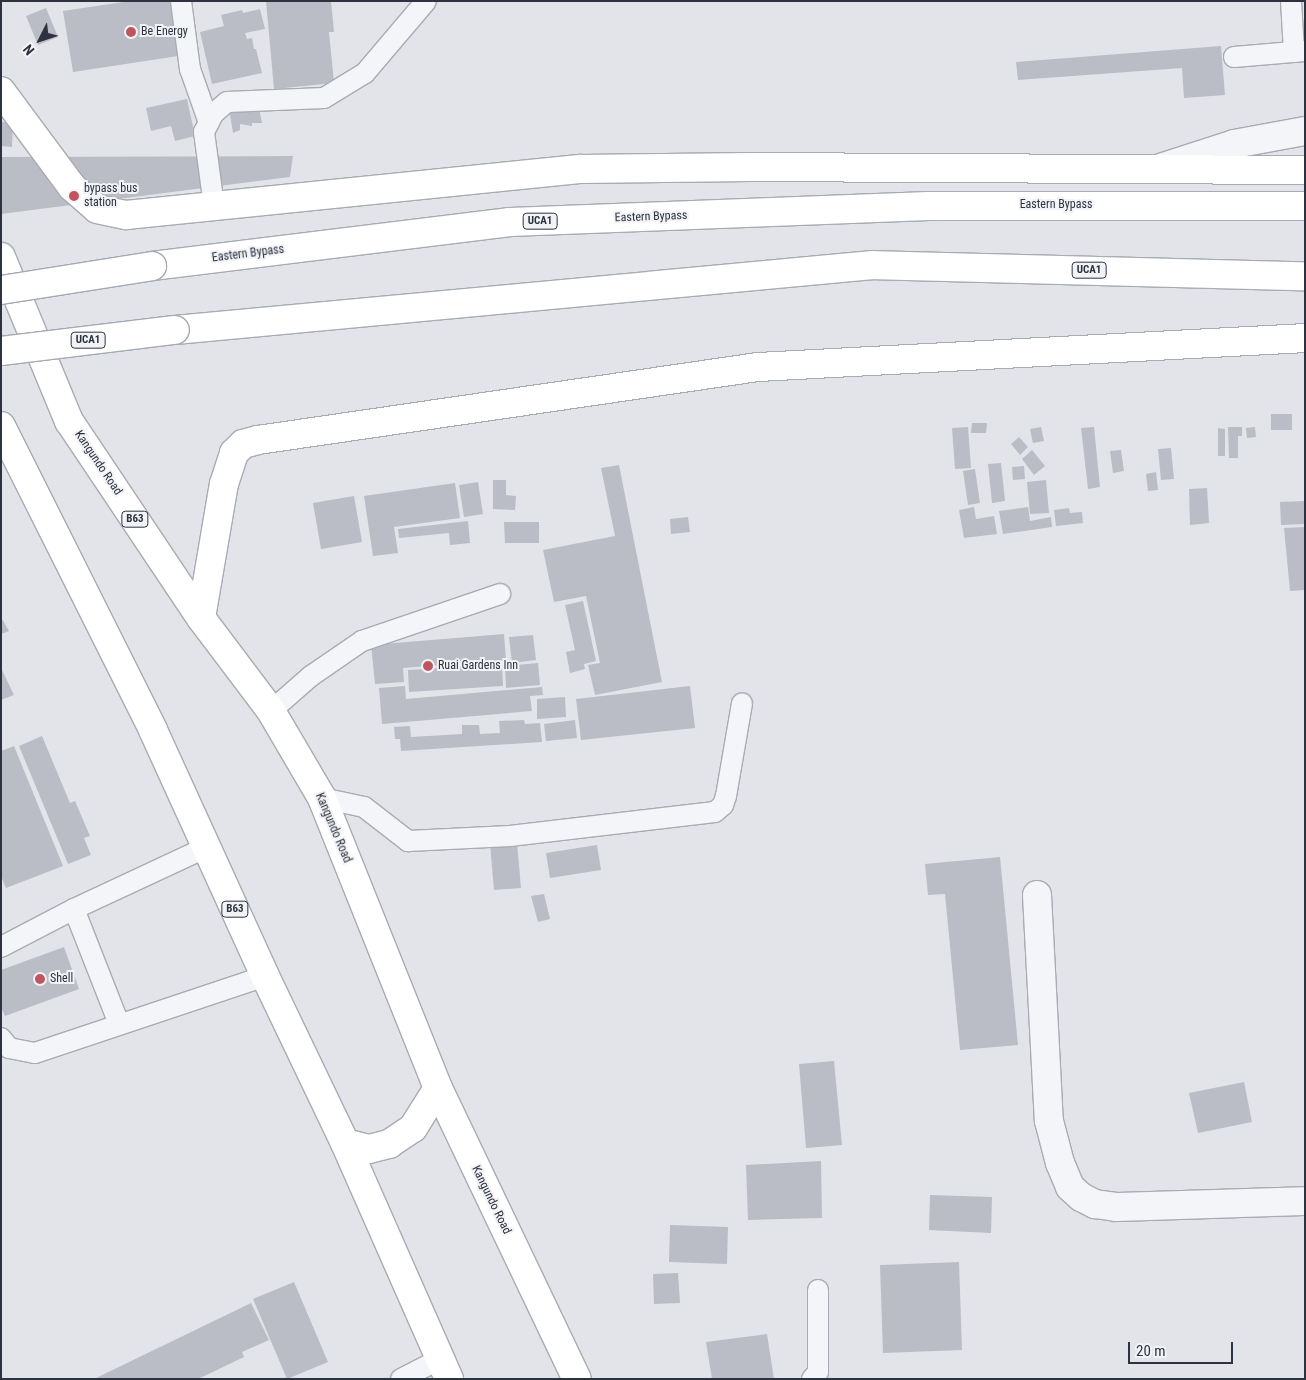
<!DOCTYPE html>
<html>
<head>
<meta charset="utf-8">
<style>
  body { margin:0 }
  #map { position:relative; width:1306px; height:1380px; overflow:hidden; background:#e2e4e9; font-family:"Roboto Condensed",sans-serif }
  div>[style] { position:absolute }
  .building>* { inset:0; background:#babdc5 }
  .roads { filter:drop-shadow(1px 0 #a8abb3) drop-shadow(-1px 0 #a8abb3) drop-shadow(0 1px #a8abb3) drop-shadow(0 -1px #a8abb3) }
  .service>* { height:20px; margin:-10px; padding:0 10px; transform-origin:10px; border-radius:10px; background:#f4f5f8 }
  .minor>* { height:28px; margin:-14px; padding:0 14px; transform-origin:14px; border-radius:14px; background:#f4f5f8 }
  .primary>* { height:28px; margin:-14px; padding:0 14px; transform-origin:14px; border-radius:14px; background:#fff }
  .trunk>* { height:28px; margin:-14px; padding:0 14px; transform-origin:14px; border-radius:14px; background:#fff }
  .bridges { filter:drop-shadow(1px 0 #a3a8b3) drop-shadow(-1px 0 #a3a8b3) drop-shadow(0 1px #a3a8b3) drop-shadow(0 -1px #a3a8b3) }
  .primary-bridge>* { height:28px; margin:-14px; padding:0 14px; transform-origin:14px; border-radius:14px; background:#fff }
  .dots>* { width:14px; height:14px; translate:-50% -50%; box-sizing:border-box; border:2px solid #f2f3f6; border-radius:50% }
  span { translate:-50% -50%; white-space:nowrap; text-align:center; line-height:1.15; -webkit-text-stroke:4px #f2f3f6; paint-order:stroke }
  .shield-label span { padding:1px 4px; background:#f2f3f6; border:1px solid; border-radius:4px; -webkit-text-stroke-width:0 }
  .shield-label { font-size:11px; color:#2c323f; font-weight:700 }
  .poi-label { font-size:12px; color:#2c323f }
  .left { translate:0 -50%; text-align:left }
  .street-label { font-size:12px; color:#2c323f }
  .frame { position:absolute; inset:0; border:2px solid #2c323f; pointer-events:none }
  .north { position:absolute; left:15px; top:15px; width:50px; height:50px; -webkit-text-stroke:4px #f2f3f6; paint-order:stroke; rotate:229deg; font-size:14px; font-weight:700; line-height:20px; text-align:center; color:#2c323f }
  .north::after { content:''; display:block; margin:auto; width:18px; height:22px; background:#2c323f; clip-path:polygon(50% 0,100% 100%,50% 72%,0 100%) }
  .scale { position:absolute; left:1128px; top:1342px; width:105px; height:22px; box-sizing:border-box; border:2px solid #2c323f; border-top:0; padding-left:6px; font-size:15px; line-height:18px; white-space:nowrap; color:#2c323f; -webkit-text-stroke:4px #f2f3f6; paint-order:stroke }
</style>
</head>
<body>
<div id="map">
  <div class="building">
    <div style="clip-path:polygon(130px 1px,191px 1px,198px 53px,73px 72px,63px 11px)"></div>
    <div style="clip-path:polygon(266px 1px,331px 1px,334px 32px,329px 32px,334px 83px,274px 89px)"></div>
    <div style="clip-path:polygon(46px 8px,58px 37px,38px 45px,26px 16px)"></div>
    <div style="clip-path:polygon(260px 9px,265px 29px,245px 33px,247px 39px,252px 38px,254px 49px,256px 49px,262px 73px,212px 84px,200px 32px,224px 26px,221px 15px,242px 10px,243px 13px)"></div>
    <div style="clip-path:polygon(1221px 46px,1225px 95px,1184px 98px,1182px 68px,1018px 80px,1016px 62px)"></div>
    <div style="clip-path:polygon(187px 99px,195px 136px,175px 141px,171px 126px,151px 131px,146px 108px)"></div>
    <div style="clip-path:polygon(258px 103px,262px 123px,252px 123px,252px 126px,240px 124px,240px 130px,233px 133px,229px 108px)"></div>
    <div style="clip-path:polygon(1px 122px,13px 122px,12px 147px,1px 146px)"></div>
    <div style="clip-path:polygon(293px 156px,290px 177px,1px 214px,1px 157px)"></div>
    <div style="clip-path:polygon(1271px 414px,1292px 414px,1292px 430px,1271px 430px)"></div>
    <div style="clip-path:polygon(972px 423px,987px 423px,986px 433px,971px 433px)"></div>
    <div style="clip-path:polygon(968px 427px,971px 468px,955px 469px,952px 428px)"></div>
    <div style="clip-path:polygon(1041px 427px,1044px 441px,1033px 443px,1030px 429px)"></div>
    <div style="clip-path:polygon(1094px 427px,1100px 487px,1088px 489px,1081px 428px)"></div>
    <div style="clip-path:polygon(1228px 427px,1242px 427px,1242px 436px,1238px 436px,1238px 458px,1229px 458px)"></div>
    <div style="clip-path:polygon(1255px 427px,1256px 437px,1247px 438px,1246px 428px)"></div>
    <div style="clip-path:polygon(1218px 428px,1225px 429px,1225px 456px,1218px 456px)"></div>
    <div style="clip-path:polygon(1019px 437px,1028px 447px,1020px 455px,1011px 444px)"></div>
    <div style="clip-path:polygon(1171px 448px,1174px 479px,1161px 480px,1158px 449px)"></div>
    <div style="clip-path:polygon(1032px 450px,1045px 466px,1034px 475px,1022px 459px)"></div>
    <div style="clip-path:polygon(1121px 450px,1124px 471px,1113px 473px,1110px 451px)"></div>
    <div style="clip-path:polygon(1001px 463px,1005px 501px,992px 503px,988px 464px)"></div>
    <div style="clip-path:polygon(619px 465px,662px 682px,595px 695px,588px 665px,600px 663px,586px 596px,554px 602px,543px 550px,615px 536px,601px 468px)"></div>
    <div style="clip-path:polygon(1024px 466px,1025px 479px,1013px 480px,1012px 467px)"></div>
    <div style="clip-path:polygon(975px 469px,980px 503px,968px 505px,963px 471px)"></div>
    <div style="clip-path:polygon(1156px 472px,1158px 490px,1148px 491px,1146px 474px)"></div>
    <div style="clip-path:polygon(493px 480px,506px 480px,506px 495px,516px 496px,515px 510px,493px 509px)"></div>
    <div style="clip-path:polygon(1046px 480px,1049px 513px,1030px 514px,1027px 482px)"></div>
    <div style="clip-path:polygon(478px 482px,483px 514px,464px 517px,459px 485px)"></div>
    <div style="clip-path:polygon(455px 483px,460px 518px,394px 527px,398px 553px,373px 556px,364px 496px)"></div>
    <div style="clip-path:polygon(1207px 488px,1209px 523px,1190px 525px,1189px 489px)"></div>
    <div style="clip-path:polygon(354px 496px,362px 542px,321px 549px,313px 503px)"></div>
    <div style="clip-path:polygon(1305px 501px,1305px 524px,1281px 525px,1280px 502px)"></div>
    <div style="clip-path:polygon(974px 507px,976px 519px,994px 516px,997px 534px,964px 538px,959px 510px)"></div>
    <div style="clip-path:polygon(1028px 507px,1030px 521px,1051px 517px,1052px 527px,1003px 534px,999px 511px)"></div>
    <div style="clip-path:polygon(1069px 508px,1070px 513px,1082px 512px,1083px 523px,1056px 526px,1054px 510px)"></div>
    <div style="clip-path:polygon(688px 517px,690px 532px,671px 534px,670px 519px)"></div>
    <div style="clip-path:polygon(468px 521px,470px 543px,450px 545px,449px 533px,399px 538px,398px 529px)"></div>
    <div style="clip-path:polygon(504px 522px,539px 522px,539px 543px,505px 543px)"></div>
    <div style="clip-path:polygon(1305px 527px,1305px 590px,1290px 591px,1284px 528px)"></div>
    <div style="clip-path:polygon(583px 601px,596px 661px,584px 664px,585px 669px,570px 673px,566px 652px,575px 650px,565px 605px)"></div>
    <div style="clip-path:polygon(1px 617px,9px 631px,1px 634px)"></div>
    <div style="clip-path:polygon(504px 634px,506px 660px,403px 668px,404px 682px,375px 684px,371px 645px)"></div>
    <div style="clip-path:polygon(533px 635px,536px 660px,512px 663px,509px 637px)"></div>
    <div style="clip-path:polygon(538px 663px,540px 685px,506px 688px,505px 666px)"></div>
    <div style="clip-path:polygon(502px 664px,503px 686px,409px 692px,408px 670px)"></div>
    <div style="clip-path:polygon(1px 668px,14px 695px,1px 700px)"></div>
    <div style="clip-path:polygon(405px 686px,406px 699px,542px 687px,543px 695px,530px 696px,532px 711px,382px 724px,379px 688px)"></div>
    <div style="clip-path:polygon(690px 686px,695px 728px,581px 740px,576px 699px)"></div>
    <div style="clip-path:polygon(565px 697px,566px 717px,537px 719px,537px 699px)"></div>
    <div style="clip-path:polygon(524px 720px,525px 724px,540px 723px,542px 742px,401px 751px,400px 739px,395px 739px,394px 727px,410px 726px,411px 737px,462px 734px,462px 725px,479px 725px,480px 734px,500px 733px,499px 721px)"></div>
    <div style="clip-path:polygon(575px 720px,577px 738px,546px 741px,544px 724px)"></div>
    <div style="clip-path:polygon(42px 736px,70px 803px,75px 801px,90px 836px,84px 838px,91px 855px,68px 864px,19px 746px)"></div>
    <div style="clip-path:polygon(14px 746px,63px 866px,6px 888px,1px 876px,1px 751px)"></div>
    <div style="clip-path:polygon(517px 842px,521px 888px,494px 890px,490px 844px)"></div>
    <div style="clip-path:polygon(597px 845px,601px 870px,550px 878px,546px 853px)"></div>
    <div style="clip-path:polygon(1000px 857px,1018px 1045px,960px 1050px,945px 894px,928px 895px,925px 864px)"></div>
    <div style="clip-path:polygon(544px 894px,550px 919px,538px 922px,531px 896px)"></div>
    <div style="clip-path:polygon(64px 947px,79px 989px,5px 1016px,1px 1007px,1px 970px)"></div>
    <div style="clip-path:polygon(834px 1061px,842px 1145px,806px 1148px,799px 1064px)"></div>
    <div style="clip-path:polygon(1244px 1082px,1252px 1122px,1198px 1133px,1189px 1093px)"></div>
    <div style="clip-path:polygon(821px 1161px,822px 1218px,748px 1220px,746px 1165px)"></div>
    <div style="clip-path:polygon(930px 1195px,992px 1197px,991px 1233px,929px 1230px)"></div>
    <div style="clip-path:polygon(670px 1225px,728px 1227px,727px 1264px,669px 1262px)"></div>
    <div style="clip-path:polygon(959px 1262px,962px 1350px,883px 1353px,880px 1265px)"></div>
    <div style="clip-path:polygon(678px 1273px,680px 1303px,654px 1304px,653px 1274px)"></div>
    <div style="clip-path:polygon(294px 1282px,328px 1362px,287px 1379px,253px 1299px)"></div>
    <div style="clip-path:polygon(251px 1303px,269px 1340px,242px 1352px,244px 1357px,198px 1379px,94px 1379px)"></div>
    <div style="clip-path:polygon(767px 1334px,774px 1379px,712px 1379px,706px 1342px)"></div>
  </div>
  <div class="roads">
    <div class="service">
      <div style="left:181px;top:1px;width:69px;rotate:82.5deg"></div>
      <div style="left:190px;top:69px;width:57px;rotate:70.6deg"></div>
      <div style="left:1291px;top:1px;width:51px;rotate:86.6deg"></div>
      <div style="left:1234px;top:57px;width:71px;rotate:-4.8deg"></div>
      <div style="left:214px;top:206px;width:75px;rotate:-97.7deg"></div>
      <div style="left:204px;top:132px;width:20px;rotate:-63deg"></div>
      <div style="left:213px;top:114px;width:18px;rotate:-41deg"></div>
      <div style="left:227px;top:102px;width:97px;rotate:-2.4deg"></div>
      <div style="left:324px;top:98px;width:48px;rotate:-31.4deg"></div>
      <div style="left:365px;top:73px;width:94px;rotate:-49.7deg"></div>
      <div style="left:271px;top:711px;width:53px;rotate:-41.2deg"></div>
      <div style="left:311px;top:676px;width:62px;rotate:-34.5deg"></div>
      <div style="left:362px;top:641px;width:146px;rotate:-18.8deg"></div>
      <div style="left:322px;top:798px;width:43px;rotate:12.1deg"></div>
      <div style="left:364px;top:807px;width:56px;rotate:37.7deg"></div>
      <div style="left:408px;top:841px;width:102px;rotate:-2.8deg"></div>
      <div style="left:510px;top:836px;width:206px;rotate:-6.7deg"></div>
      <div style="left:715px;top:812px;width:11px;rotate:-41deg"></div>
      <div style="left:723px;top:805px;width:9px;rotate:-72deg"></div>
      <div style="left:726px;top:796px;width:94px;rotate:-80.2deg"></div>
      <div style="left:74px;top:909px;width:123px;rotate:68.6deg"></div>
      <div style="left:1px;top:947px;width:82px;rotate:-27.5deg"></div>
      <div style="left:74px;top:909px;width:147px;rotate:-25deg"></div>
      <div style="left:1px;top:1038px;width:13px;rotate:51deg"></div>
      <div style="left:9px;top:1048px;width:26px;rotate:11deg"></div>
      <div style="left:35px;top:1053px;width:243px;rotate:-18.5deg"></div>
      <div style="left:401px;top:1379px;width:44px;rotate:-27.1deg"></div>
      <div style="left:812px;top:1379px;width:9px;rotate:-49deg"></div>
      <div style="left:818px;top:1372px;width:82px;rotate:-90deg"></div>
    </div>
    <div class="minor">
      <div style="left:1163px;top:167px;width:75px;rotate:-17.9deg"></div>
      <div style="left:1234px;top:144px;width:72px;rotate:-10.4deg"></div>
      <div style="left:1037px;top:895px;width:226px;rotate:87deg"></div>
      <div style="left:1049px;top:1121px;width:43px;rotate:75.3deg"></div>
      <div style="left:1060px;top:1163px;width:26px;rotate:67deg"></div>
      <div style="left:1070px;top:1187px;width:15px;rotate:42deg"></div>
      <div style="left:1081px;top:1197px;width:16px;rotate:27deg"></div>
      <div style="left:1095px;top:1204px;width:21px;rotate:8deg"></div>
      <div style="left:1116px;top:1207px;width:189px;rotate:-1.8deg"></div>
    </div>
    <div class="primary">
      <div style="left:152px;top:266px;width:361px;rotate:-7deg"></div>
      <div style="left:510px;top:222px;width:419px;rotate:-2.2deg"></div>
      <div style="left:929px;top:206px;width:376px"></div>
      <div style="left:175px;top:330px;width:701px;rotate:-5.32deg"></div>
      <div style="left:873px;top:265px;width:432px;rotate:1.5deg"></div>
    </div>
    <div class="trunk">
      <div style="left:1px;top:91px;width:119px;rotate:53.5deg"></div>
      <div style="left:72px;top:187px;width:33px;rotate:41deg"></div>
      <div style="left:97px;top:209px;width:30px;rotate:12deg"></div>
      <div style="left:126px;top:215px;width:458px;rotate:-5.8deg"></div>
      <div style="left:582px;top:169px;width:169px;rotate:-0.7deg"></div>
      <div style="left:751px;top:167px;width:554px;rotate:0.31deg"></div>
      <div style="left:1px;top:257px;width:178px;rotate:67.5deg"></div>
      <div style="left:69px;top:421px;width:237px;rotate:56.2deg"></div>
      <div style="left:201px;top:618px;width:116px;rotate:53deg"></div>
      <div style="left:271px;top:711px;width:101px;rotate:59.6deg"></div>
      <div style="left:322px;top:798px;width:312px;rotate:68.2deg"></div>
      <div style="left:438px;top:1088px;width:322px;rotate:64.5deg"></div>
      <div style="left:1px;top:426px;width:340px;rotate:63.4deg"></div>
      <div style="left:153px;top:730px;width:270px;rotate:65.5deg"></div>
      <div style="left:265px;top:976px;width:185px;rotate:64.4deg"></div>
      <div style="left:345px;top:1143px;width:258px;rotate:66.2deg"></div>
      <div style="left:201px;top:618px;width:136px;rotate:-80.3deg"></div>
      <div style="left:224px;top:484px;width:33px;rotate:-72deg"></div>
      <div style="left:234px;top:453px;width:13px;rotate:-45deg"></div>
      <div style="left:243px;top:444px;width:16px;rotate:-15deg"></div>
      <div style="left:258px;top:440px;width:505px;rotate:-8.31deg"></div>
      <div style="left:758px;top:367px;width:548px;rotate:-3.03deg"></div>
      <div style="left:345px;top:1143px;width:25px;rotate:14deg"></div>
      <div style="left:369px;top:1149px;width:21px;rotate:-14deg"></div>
      <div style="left:389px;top:1144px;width:29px;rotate:-34deg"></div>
      <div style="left:413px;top:1128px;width:47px;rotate:-58deg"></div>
    </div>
  </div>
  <div class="bridges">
    <div class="primary-bridge">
      <div style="left:1px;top:290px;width:153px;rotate:-9deg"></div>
      <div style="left:1px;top:351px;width:175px;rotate:-6.9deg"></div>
    </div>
  </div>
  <div class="dots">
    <div style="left:131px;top:32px;background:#bf565f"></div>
    <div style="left:74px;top:196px;background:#bf565f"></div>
    <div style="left:428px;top:666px;background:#bf565f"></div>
    <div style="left:40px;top:979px;background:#bf565f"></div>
  </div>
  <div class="shield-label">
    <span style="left:540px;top:221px">UCA1</span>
    <span style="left:1089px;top:270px">UCA1</span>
    <span style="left:88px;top:340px">UCA1</span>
    <span style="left:135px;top:519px">B63</span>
    <span style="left:235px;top:909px">B63</span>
  </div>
  <div class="poi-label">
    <span class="left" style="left:141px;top:32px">Be Energy</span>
    <span class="left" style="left:84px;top:196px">bypass bus<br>station</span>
    <span class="left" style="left:438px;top:666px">Ruai Gardens Inn</span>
    <span class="left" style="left:50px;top:979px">Shell</span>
  </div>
  <div class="street-label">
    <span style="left:1056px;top:205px">Eastern Bypass</span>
    <span style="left:651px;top:217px;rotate:-2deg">Eastern Bypass</span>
    <span style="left:248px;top:254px;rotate:-7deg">Eastern Bypass</span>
    <span style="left:98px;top:463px;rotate:56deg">Kangundo Road</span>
    <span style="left:333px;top:828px;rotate:67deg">Kangundo Road</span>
    <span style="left:491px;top:1200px;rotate:64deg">Kangundo Road</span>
  </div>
  <div class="frame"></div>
  <div class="north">N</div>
  <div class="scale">20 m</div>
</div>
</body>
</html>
